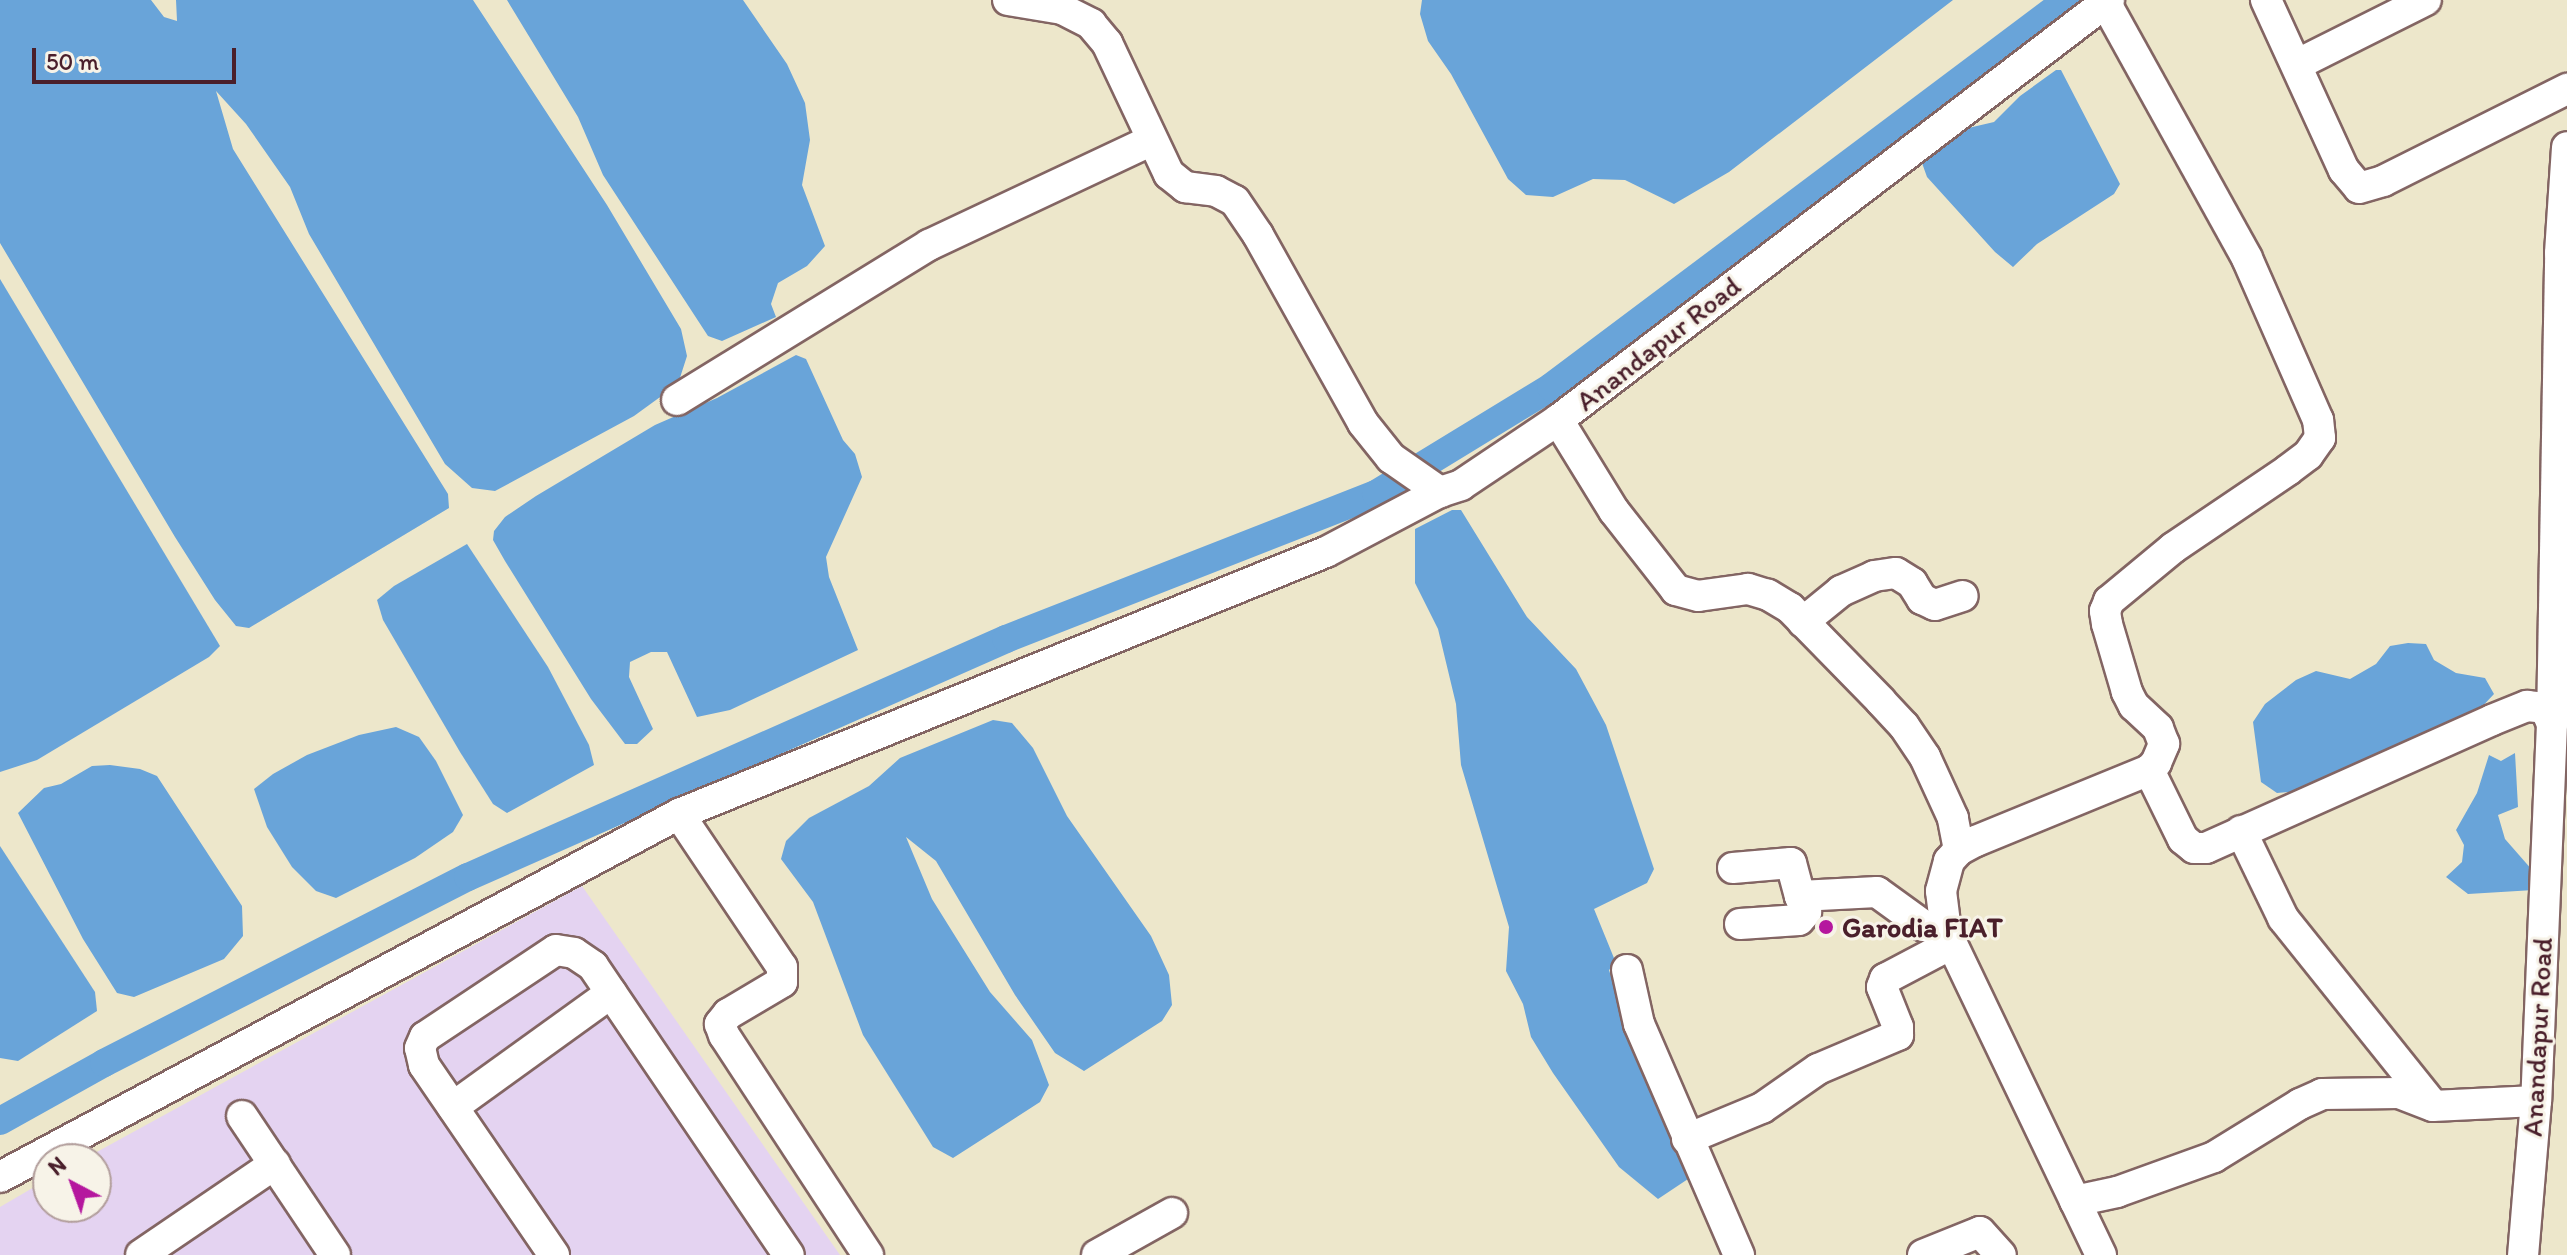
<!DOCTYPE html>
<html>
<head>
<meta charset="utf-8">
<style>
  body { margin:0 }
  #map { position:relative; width:2567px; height:1255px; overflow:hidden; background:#ede7cb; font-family:Itim,sans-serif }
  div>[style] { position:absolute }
  .built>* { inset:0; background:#e4d3f1 }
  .water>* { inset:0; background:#69a4d9 }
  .canal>* { height:28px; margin:-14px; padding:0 14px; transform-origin:14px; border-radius:14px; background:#69a4d9 }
  .roads { filter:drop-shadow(2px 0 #836563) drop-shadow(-2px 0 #836563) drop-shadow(0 2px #836563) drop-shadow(0 -2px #836563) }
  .minor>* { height:30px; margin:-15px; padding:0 15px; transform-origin:15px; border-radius:15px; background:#fff }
  .dots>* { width:22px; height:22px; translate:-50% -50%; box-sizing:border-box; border:4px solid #f7f3e8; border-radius:50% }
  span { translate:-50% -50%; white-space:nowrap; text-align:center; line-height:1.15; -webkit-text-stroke:6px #f7f3e8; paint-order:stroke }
  .street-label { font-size:28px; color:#4a1f2b }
  .poi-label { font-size:28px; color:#4a1f2b; font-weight:700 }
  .left { translate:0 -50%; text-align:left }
  .north { position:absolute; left:32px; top:1143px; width:80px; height:80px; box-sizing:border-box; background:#f7f3e8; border:2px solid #b29e9c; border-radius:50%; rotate:319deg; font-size:22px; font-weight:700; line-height:32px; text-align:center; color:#4a1f2b }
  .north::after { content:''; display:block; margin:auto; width:28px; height:36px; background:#b5179e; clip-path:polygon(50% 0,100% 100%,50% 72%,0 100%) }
  .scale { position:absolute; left:32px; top:48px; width:204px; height:36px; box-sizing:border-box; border:4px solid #4a1f2b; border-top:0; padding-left:10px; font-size:24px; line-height:28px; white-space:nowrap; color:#4a1f2b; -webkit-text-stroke:6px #f7f3e8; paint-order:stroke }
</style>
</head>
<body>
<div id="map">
  <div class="built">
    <div style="clip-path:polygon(582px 886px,840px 1255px,0 1255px,0 1207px,48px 1179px,48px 1207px,96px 1207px,96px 1159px,84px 1159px)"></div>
  </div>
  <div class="water">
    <div style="clip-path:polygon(0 0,151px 0,164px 17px,177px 21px,176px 0,473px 0,607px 205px,681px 329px,687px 356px,678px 384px,634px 416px,495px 491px,472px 488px,445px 464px,309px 234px,290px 187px,246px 124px,216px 91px,233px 149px,448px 494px,449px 508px,249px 628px,236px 626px,215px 600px,175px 537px,0 243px)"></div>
    <div style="clip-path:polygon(507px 0,743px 0,787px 64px,805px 103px,810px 140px,802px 185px,825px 246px,807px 266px,778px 283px,771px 304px,776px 317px,722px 341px,708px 336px,603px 175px,578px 117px)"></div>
    <div style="clip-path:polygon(1422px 0,1953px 0,1729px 172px,1674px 204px,1625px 180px,1593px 179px,1553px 197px,1526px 195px,1508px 179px,1451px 74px,1428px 41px,1420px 14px)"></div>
    <div style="clip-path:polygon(2056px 70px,2061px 70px,2120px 184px,2114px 194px,2037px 244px,2013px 267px,1995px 252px,1927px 177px,1922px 163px,1964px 129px,1994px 122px,2020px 96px)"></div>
    <div style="clip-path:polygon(0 279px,220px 646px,209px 657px,37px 760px,0 772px)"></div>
    <div style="clip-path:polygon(796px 355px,806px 359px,843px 440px,855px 454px,862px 477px,826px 557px,829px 577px,858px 650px,730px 710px,697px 717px,667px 652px,651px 652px,630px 662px,629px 677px,653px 729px,637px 744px,625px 744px,591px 699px,505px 561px,493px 540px,494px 531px,505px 517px,536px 496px,655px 425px,717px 398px)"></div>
    <div style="clip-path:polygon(1452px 510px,1461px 510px,1527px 617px,1576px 669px,1606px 725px,1654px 869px,1647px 883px,1594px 909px,1616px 963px,1609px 970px,1628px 1030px,1694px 1175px,1658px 1199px,1619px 1167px,1553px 1073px,1531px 1037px,1523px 1004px,1506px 971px,1509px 927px,1461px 765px,1456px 704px,1438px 629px,1415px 583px,1415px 529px)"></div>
    <div style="clip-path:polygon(467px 544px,548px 667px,589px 745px,594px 765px,507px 813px,493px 804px,460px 752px,383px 620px,377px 600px,394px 586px)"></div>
    <div style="clip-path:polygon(2408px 643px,2426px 644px,2434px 660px,2456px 673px,2485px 678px,2494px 694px,2477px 712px,2310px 790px,2277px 793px,2261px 782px,2253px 722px,2265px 704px,2296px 680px,2316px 671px,2350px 679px,2376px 664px,2390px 646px)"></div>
    <div style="clip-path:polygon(993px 720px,1012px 723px,1033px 748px,1067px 816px,1151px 936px,1169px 975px,1172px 1005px,1162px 1021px,1084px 1071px,1055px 1053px,1015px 995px,936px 861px,906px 837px,932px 899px,990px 992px,1032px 1040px,1049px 1085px,1040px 1102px,953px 1158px,933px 1147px,863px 1035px,813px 902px,781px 859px,786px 841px,809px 818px,869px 786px,900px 758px)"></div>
    <div style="clip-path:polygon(396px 727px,419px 737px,436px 761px,463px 815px,453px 832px,415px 858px,336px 898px,316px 891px,292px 867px,267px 827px,254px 789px,273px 774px,307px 755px,359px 735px)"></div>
    <div style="clip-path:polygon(2515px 753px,2518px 807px,2498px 815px,2505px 839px,2533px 871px,2534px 890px,2468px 894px,2446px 877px,2462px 862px,2464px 845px,2456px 830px,2477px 793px,2489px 755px,2501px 761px)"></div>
    <div style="clip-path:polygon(110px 765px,140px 769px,157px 776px,242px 906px,243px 936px,224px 959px,134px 997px,117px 993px,83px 939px,18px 813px,44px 788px,61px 784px,92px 766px)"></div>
    <div style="clip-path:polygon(0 846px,95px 992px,97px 1011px,18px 1061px,0 1058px)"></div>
  </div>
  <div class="canal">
    <div style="left:0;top:1121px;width:119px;rotate:-29.1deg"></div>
    <div style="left:104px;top:1063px;width:409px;rotate:-27.1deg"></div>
    <div style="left:468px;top:877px;width:588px;rotate:-23.86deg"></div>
    <div style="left:1006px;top:639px;width:397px;rotate:-21.4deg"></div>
    <div style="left:1376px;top:494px;width:205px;rotate:-31.4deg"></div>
    <div style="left:1551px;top:387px;width:645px;rotate:-36.87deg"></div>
  </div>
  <div class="roads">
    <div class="minor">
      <div style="left:1008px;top:0;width:55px;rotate:9.5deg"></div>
      <div style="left:1062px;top:9px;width:33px;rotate:27deg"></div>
      <div style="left:1091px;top:24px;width:25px;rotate:50deg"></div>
      <div style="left:1107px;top:43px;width:145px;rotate:64.7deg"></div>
      <div style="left:1169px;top:174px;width:21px;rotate:39deg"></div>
      <div style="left:1185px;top:187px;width:31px;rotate:7deg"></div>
      <div style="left:1216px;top:191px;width:21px;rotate:28deg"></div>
      <div style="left:1235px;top:201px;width:41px;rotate:55.9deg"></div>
      <div style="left:1258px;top:235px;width:215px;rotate:60.8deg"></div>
      <div style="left:1363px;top:423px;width:45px;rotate:51.3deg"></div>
      <div style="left:1391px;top:458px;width:60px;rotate:34.8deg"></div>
      <div style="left:2266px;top:0;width:187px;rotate:65.4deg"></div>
      <div style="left:2344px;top:170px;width:23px;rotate:50deg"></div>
      <div style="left:2359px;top:188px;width:25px;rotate:-16deg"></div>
      <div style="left:2383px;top:181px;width:206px;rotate:-26.6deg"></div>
      <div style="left:2298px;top:64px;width:143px;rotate:-26.6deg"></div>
      <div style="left:677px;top:400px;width:296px;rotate:-31.6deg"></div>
      <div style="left:929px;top:245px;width:246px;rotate:-25.2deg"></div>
      <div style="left:1803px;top:622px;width:49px;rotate:-39.2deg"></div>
      <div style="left:1841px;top:591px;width:36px;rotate:-24deg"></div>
      <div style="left:1874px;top:576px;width:22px;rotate:-8deg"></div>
      <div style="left:1896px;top:573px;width:19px;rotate:32deg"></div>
      <div style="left:1912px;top:583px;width:19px;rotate:58deg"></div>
      <div style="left:1922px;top:599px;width:14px;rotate:25deg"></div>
      <div style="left:1935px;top:605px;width:29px;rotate:-18deg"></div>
      <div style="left:2552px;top:724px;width:471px;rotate:-89deg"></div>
      <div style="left:2560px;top:253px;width:106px;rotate:-86.2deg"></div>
      <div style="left:2149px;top:770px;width:77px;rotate:63.8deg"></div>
      <div style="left:2183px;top:839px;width:14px;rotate:39deg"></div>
      <div style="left:2194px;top:848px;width:12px"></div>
      <div style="left:2206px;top:848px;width:313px;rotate:-24.1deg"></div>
      <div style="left:2492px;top:720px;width:38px;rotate:-22deg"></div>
      <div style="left:2527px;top:706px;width:18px;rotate:6deg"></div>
      <div style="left:2545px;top:708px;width:17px;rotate:66deg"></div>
      <div style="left:2552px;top:724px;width:377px;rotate:92.4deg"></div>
      <div style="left:2536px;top:1101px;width:155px;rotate:94.8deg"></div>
      <div style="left:679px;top:814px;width:184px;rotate:56.1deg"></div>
      <div style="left:782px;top:967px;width:15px;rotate:90deg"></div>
      <div style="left:782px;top:982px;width:63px;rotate:149.3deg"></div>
      <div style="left:728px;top:1014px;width:13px;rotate:129deg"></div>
      <div style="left:720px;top:1024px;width:12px;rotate:70deg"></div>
      <div style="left:724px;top:1035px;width:263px;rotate:56.8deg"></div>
      <div style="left:2241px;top:831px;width:97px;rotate:64.2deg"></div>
      <div style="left:2283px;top:918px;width:238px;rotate:51.3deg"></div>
      <div style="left:1959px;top:850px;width:33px;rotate:-101deg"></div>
      <div style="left:1953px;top:818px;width:67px;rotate:-114.7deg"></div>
      <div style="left:1925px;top:757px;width:37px;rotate:-124deg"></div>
      <div style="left:1904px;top:726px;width:34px;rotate:-133deg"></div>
      <div style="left:1881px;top:701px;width:130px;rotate:-134.4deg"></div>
      <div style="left:1790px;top:608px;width:26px;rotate:-149deg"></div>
      <div style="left:1768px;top:595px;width:21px;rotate:-163deg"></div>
      <div style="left:1748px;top:589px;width:50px;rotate:172deg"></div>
      <div style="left:1698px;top:596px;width:23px;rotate:-165deg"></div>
      <div style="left:1676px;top:590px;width:100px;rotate:-128.1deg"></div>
      <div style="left:1614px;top:511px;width:107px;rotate:-121.6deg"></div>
      <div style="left:1558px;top:420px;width:693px;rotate:-37.32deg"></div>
      <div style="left:1733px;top:868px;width:58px;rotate:-4.9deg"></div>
      <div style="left:1791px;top:863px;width:34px;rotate:75deg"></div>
      <div style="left:1800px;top:896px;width:77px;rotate:-3deg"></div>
      <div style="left:1877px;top:892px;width:58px;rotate:35.9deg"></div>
      <div style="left:1924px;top:926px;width:23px;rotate:13deg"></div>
      <div style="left:1740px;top:924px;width:59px;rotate:-3.9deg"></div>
      <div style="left:1799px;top:920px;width:11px;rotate:-49deg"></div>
      <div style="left:1806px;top:912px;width:17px;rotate:-111deg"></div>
      <div style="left:1627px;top:970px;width:55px;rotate:77.5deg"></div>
      <div style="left:1639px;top:1024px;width:252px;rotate:66.6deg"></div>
      <div style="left:453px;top:1107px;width:195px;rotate:-35.8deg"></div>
      <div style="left:242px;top:1116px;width:167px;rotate:56.2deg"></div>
      <div style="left:1687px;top:1139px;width:81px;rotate:-22.5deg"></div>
      <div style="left:1762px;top:1108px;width:68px;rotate:-34.9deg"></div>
      <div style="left:1818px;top:1069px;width:87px;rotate:-23deg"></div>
      <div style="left:1898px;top:1035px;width:8px;rotate:-90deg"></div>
      <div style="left:1898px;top:1027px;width:43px;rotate:-111.8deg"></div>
      <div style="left:1882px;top:987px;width:9px;rotate:-69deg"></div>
      <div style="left:1885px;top:979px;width:75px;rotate:-27.9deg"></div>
      <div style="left:0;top:1177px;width:770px;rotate:-28.13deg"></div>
      <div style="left:679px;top:814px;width:698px;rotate:-22.05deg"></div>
      <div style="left:1326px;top:552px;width:129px;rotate:-27.8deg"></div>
      <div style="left:1440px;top:492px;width:22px;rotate:-18deg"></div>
      <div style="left:1461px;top:485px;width:117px;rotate:-33.8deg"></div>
      <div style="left:2075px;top:1201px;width:43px;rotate:-12.1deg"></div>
      <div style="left:2117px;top:1192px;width:103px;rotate:-19.8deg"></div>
      <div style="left:2214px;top:1157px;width:101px;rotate:-31.6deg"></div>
      <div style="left:2300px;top:1104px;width:24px;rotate:-24deg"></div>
      <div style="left:2322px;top:1094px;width:77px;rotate:-0.7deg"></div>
      <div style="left:2399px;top:1093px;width:36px;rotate:21deg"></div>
      <div style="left:2433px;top:1106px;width:103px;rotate:-2.8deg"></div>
      <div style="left:141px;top:1255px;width:162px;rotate:-34.2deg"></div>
      <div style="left:554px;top:1255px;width:230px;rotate:-124.4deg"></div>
      <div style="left:424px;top:1065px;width:17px;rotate:-103deg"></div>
      <div style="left:420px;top:1048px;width:12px;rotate:-66deg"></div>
      <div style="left:425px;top:1037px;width:157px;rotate:-33.6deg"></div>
      <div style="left:556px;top:950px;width:18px;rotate:9deg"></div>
      <div style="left:574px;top:953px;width:23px;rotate:34deg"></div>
      <div style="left:593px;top:966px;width:349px;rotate:55.9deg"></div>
      <div style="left:1097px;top:1255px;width:86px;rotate:-29.2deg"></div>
      <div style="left:1923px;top:1255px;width:61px;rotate:-22deg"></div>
      <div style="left:1980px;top:1232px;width:31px;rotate:48deg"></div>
      <div style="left:2101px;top:1255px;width:359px;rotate:-115.6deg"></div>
      <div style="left:1946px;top:931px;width:40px;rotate:-97.1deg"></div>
      <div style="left:1941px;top:891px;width:31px;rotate:-75deg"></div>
      <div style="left:1949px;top:861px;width:15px;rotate:-48deg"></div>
      <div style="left:1959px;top:850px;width:19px;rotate:-28deg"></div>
      <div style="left:1976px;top:841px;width:187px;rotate:-22.3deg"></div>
      <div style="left:2149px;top:770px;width:10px;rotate:-45deg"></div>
      <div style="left:2156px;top:763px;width:21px;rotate:-67deg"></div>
      <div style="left:2164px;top:744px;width:17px;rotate:-111deg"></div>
      <div style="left:2158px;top:728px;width:33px;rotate:-137deg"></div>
      <div style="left:2134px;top:706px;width:16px;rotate:-117deg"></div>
      <div style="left:2127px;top:692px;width:71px;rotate:-106.4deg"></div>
      <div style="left:2107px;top:624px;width:13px;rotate:-99deg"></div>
      <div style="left:2105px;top:611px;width:11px;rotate:-68deg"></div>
      <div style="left:2109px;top:601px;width:83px;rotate:-39.6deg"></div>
      <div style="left:2173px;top:548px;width:139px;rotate:-34.1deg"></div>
      <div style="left:2288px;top:470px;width:25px;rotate:-37deg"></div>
      <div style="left:2308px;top:455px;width:21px;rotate:-55deg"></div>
      <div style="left:2320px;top:438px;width:18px;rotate:-96deg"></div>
      <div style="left:2318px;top:420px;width:177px;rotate:-113.7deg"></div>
      <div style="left:2247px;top:258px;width:293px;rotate:-119deg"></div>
    </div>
  </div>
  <div class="dots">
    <div style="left:1826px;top:927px;background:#b5179e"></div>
  </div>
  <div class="street-label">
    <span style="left:1658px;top:343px;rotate:-38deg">Anandapur Road</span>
    <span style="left:2537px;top:1037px;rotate:-87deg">Anandapur Road</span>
  </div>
  <div class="poi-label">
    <span class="left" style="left:1842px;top:927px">Garodia FIAT</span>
  </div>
  <div class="north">N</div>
  <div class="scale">50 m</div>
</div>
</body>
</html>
